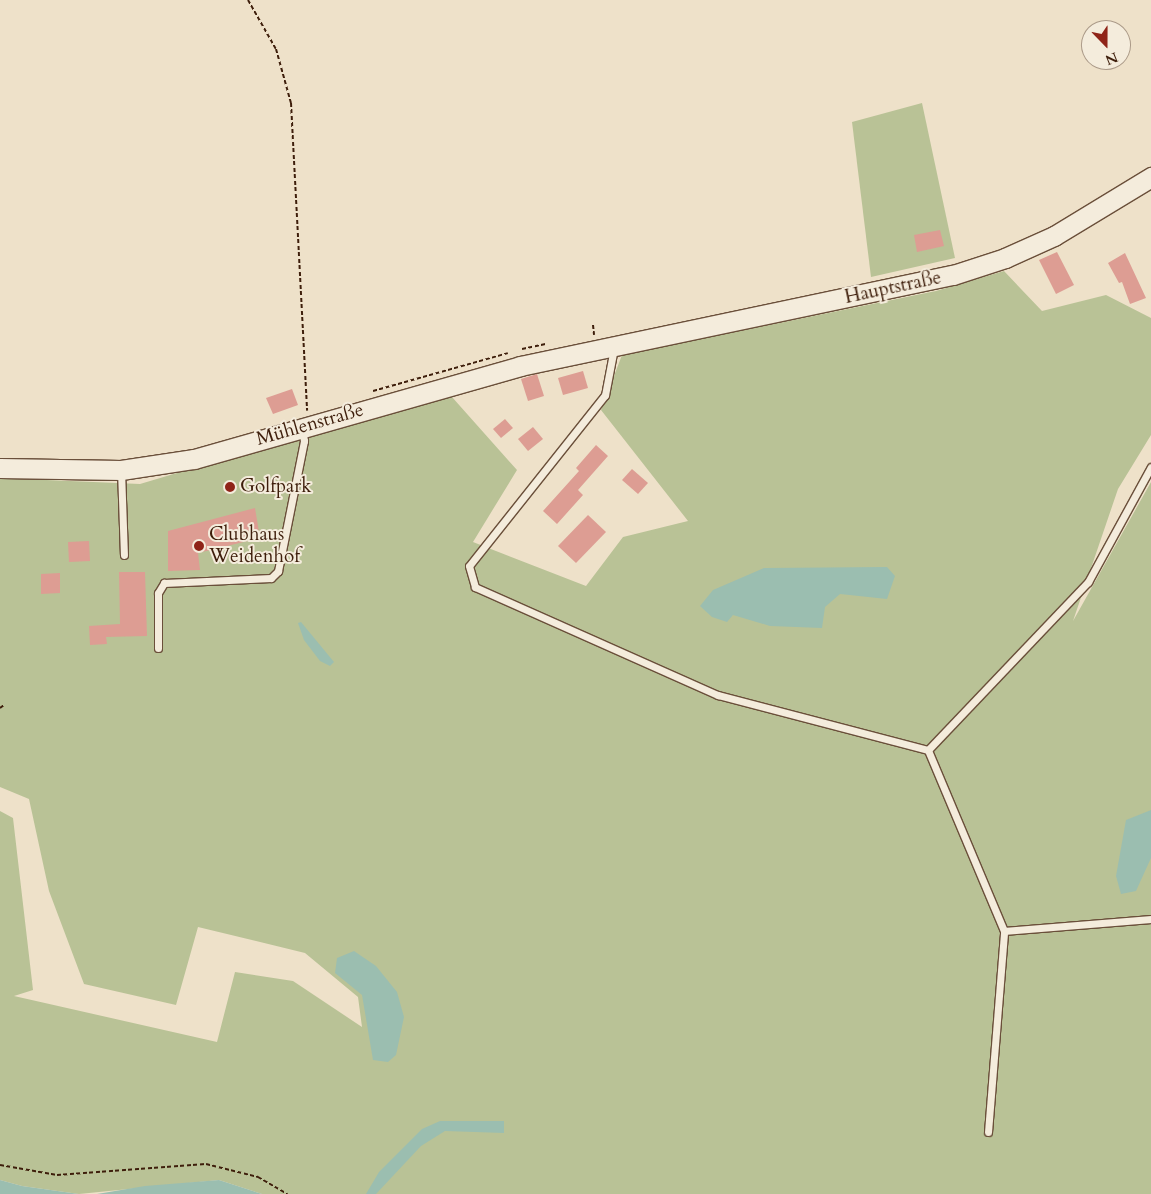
<!DOCTYPE html>
<html>
<head>
<meta charset="utf-8">
<style>
  body { margin:0 }
  #map { position:relative; width:1151px; height:1194px; overflow:hidden; background:#eee1c9; font-family:Cardo,serif }
  div>[style] { position:absolute }
  .green>* { inset:0; background:#b9c296 }
  .water>* { inset:0; background:#9bbeb0 }
  .building>* { inset:0; background:#dd9d93 }
  .path>* { height:2px; margin-top:-1px; transform-origin:0; background:repeating-linear-gradient(90deg,#3e1e0b 0 4px,transparent 0 6.5px) }
  .roads { filter:drop-shadow(1px 0 #6a4f3a) drop-shadow(-1px 0 #6a4f3a) drop-shadow(0 1px #6a4f3a) drop-shadow(0 -1px #6a4f3a) }
  .lane>* { height:7px; margin:-3.5px; padding:0 3.5px; transform-origin:3.5px; border-radius:3.5px; background:#f4ecdc }
  .secondary>* { height:19px; margin:-9.5px; padding:0 9.5px; transform-origin:9.5px; border-radius:9.5px; background:#f4ecdc }
  .dots>* { width:14px; height:14px; translate:-50% -50%; box-sizing:border-box; border:2px solid #f4ecdc; border-radius:50% }
  span { translate:-50% -50%; white-space:nowrap; text-align:center; line-height:1.15; -webkit-text-stroke:4px #f4ecdc; paint-order:stroke }
  .street-label { font-size:19px; color:#3e1e0b }
  .poi-label { font-size:19px; color:#3e1e0b }
  .left { translate:0 -50%; text-align:left }
  .north { position:absolute; left:1081px; top:20px; width:50px; height:50px; box-sizing:border-box; background:#f4ecdc; border:1px solid #ab9a88; border-radius:50%; rotate:158deg; font-size:14px; font-weight:700; line-height:20px; text-align:center; color:#3e1e0b }
  .north::after { content:''; display:block; margin:auto; width:18px; height:22px; background:#8f2418; clip-path:polygon(50% 0,100% 100%,50% 72%,0 100%) }
</style>
</head>
<body>
<div id="map">
  <div class="green">
    <div style="clip-path:polygon(922px 103px,955px 258px,871px 277px,852px 122px)"></div>
    <div style="clip-path:polygon(1004px 271px,1042px 311px,1106px 295px,1151px 318px,1151px 435px,1118px 489px,1073px 621px,1151px 482px,1151px 1194px,262px 1194px,219px 1180px,79px 1194px,22px 1186px,0 1180px,0 811px,13px 818px,33px 990px,14px 996px,217px 1042px,235px 972px,293px 981px,362px 1027px,358px 997px,305px 953px,198px 927px,176px 1005px,84px 984px,49px 891px,29px 799px,0 787px,0 478px,140px 484px,295px 438px,452px 397px,517px 470px,473px 542px,586px 586px,623px 537px,688px 521px,601px 410px,622px 355px,936px 291px)"></div>
  </div>
  <div class="water">
    <div style="clip-path:polygon(887px 567px,895px 576px,887px 599px,840px 594px,825px 607px,822px 628px,770px 626px,733px 615px,727px 622px,712px 617px,700px 606px,713px 590px,764px 568px)"></div>
    <div style="clip-path:polygon(301px 622px,334px 662px,330px 666px,320px 661px,304px 640px,298px 623px)"></div>
    <div style="clip-path:polygon(1151px 810px,1151px 858px,1136px 891px,1121px 894px,1116px 876px,1126px 820px)"></div>
    <div style="clip-path:polygon(354px 951px,376px 966px,397px 992px,404px 1017px,396px 1055px,388px 1062px,373px 1060px,362px 995px,335px 973px,337px 958px)"></div>
    <div style="clip-path:polygon(440px 1121px,504px 1121px,504px 1133px,445px 1131px,421px 1146px,376px 1194px,366px 1194px,379px 1172px,422px 1129px)"></div>
    <div style="clip-path:polygon(0 1180px,22px 1186px,79px 1194px,0 1194px)"></div>
    <div style="clip-path:polygon(219px 1180px,262px 1194px,97px 1194px,145px 1186px)"></div>
  </div>
  <div class="building">
    <div style="clip-path:polygon(940px 230px,944px 246px,917px 252px,914px 235px)"></div>
    <div style="clip-path:polygon(1057px 252px,1074px 285px,1056px 294px,1039px 260px)"></div>
    <div style="clip-path:polygon(1125px 253px,1146px 298px,1130px 304px,1122px 282px,1119px 283px,1108px 263px)"></div>
    <div style="clip-path:polygon(583px 371px,588px 388px,563px 395px,558px 378px)"></div>
    <div style="clip-path:polygon(537px 374px,544px 396px,528px 401px,521px 379px)"></div>
    <div style="clip-path:polygon(292px 389px,298px 405px,273px 414px,266px 398px)"></div>
    <div style="clip-path:polygon(505px 419px,513px 428px,501px 438px,493px 429px)"></div>
    <div style="clip-path:polygon(533px 427px,543px 439px,528px 451px,518px 439px)"></div>
    <div style="clip-path:polygon(596px 445px,608px 456px,578px 490px,583px 495px,557px 524px,543px 511px,579px 471px,576px 468px)"></div>
    <div style="clip-path:polygon(632px 469px,648px 483px,638px 494px,622px 480px)"></div>
    <div style="clip-path:polygon(255px 508px,260px 538px,198px 553px,200px 570px,168px 571px,168px 531px)"></div>
    <div style="clip-path:polygon(588px 515px,606px 532px,576px 563px,558px 546px)"></div>
    <div style="clip-path:polygon(89px 541px,90px 561px,69px 562px,68px 542px)"></div>
    <div style="clip-path:polygon(119px 572px,145px 572px,147px 636px,106px 637px,107px 644px,90px 645px,89px 626px,120px 624px)"></div>
    <div style="clip-path:polygon(60px 573px,60px 593px,41px 594px,41px 574px)"></div>
  </div>
  <div class="path">
    <div style="left:248px;top:0;width:56px;rotate:60.3deg"></div>
    <div style="left:276px;top:49px;width:56px;rotate:74.5deg"></div>
    <div style="left:291px;top:103px;width:308px;rotate:87deg"></div>
    <div style="left:593px;top:325px;width:10px;rotate:84deg"></div>
    <div style="left:522px;top:349px;width:24px;rotate:-12deg"></div>
    <div style="left:373px;top:391px;width:140px;rotate:-15.7deg"></div>
    <div style="left:0;top:708px;width:5px;rotate:-37deg"></div>
    <div style="left:0;top:1165px;width:58px;rotate:10deg"></div>
    <div style="left:57px;top:1175px;width:149px;rotate:-4.2deg"></div>
    <div style="left:206px;top:1164px;width:54px;rotate:14deg"></div>
    <div style="left:258px;top:1177px;width:34px;rotate:30deg"></div>
  </div>
  <div class="roads">
    <div class="lane">
      <div style="left:614px;top:348px;width:48px;rotate:100.8deg"></div>
      <div style="left:605px;top:395px;width:218px;rotate:128.5deg"></div>
      <div style="left:469px;top:566px;width:22px;rotate:74deg"></div>
      <div style="left:475px;top:587px;width:266px;rotate:24deg"></div>
      <div style="left:718px;top:695px;width:217px;rotate:14.7deg"></div>
      <div style="left:121px;top:470px;width:85px;rotate:88deg"></div>
      <div style="left:158px;top:648px;width:55px;rotate:-90deg"></div>
      <div style="left:158px;top:593px;width:12px;rotate:-59deg"></div>
      <div style="left:164px;top:583px;width:107px;rotate:-2.7deg"></div>
      <div style="left:271px;top:578px;width:10px;rotate:-45deg"></div>
      <div style="left:278px;top:571px;width:133px;rotate:-78.7deg"></div>
      <div style="left:304px;top:441px;width:13px;rotate:-99deg"></div>
      <div style="left:1004px;top:931px;width:147px;rotate:-4.7deg"></div>
      <div style="left:988px;top:1132px;width:202px;rotate:-85.4deg"></div>
      <div style="left:1004px;top:931px;width:196px;rotate:-112.8deg"></div>
      <div style="left:928px;top:750px;width:232px;rotate:-46.4deg"></div>
      <div style="left:1088px;top:582px;width:131px;rotate:-61.3deg"></div>
    </div>
    <div class="secondary">
      <div style="left:0;top:468px;width:121px;rotate:0.9deg"></div>
      <div style="left:121px;top:470px;width:74px;rotate:-8.6deg"></div>
      <div style="left:194px;top:459px;width:339px;rotate:-15.9deg"></div>
      <div style="left:520px;top:366px;width:442px;rotate:-11.9deg"></div>
      <div style="left:953px;top:275px;width:55px;rotate:-18.1deg"></div>
      <div style="left:1005px;top:258px;width:54px;rotate:-24.2deg"></div>
      <div style="left:1054px;top:236px;width:114px;rotate:-31.3deg"></div>
    </div>
  </div>
  <div class="dots">
    <div style="left:230px;top:487px;background:#8f2418"></div>
    <div style="left:199px;top:546px;background:#8f2418"></div>
  </div>
  <div class="street-label">
    <span style="left:893px;top:288px;rotate:-12deg">Hauptstraße</span>
    <span style="left:310px;top:425px;rotate:-16deg">Mühlenstraße</span>
  </div>
  <div class="poi-label">
    <span class="left" style="left:240px;top:487px">Golfpark</span>
    <span class="left" style="left:209px;top:546px">Clubhaus<br>Weidenhof</span>
  </div>
  <div class="north">N</div>
</div>
</body>
</html>
